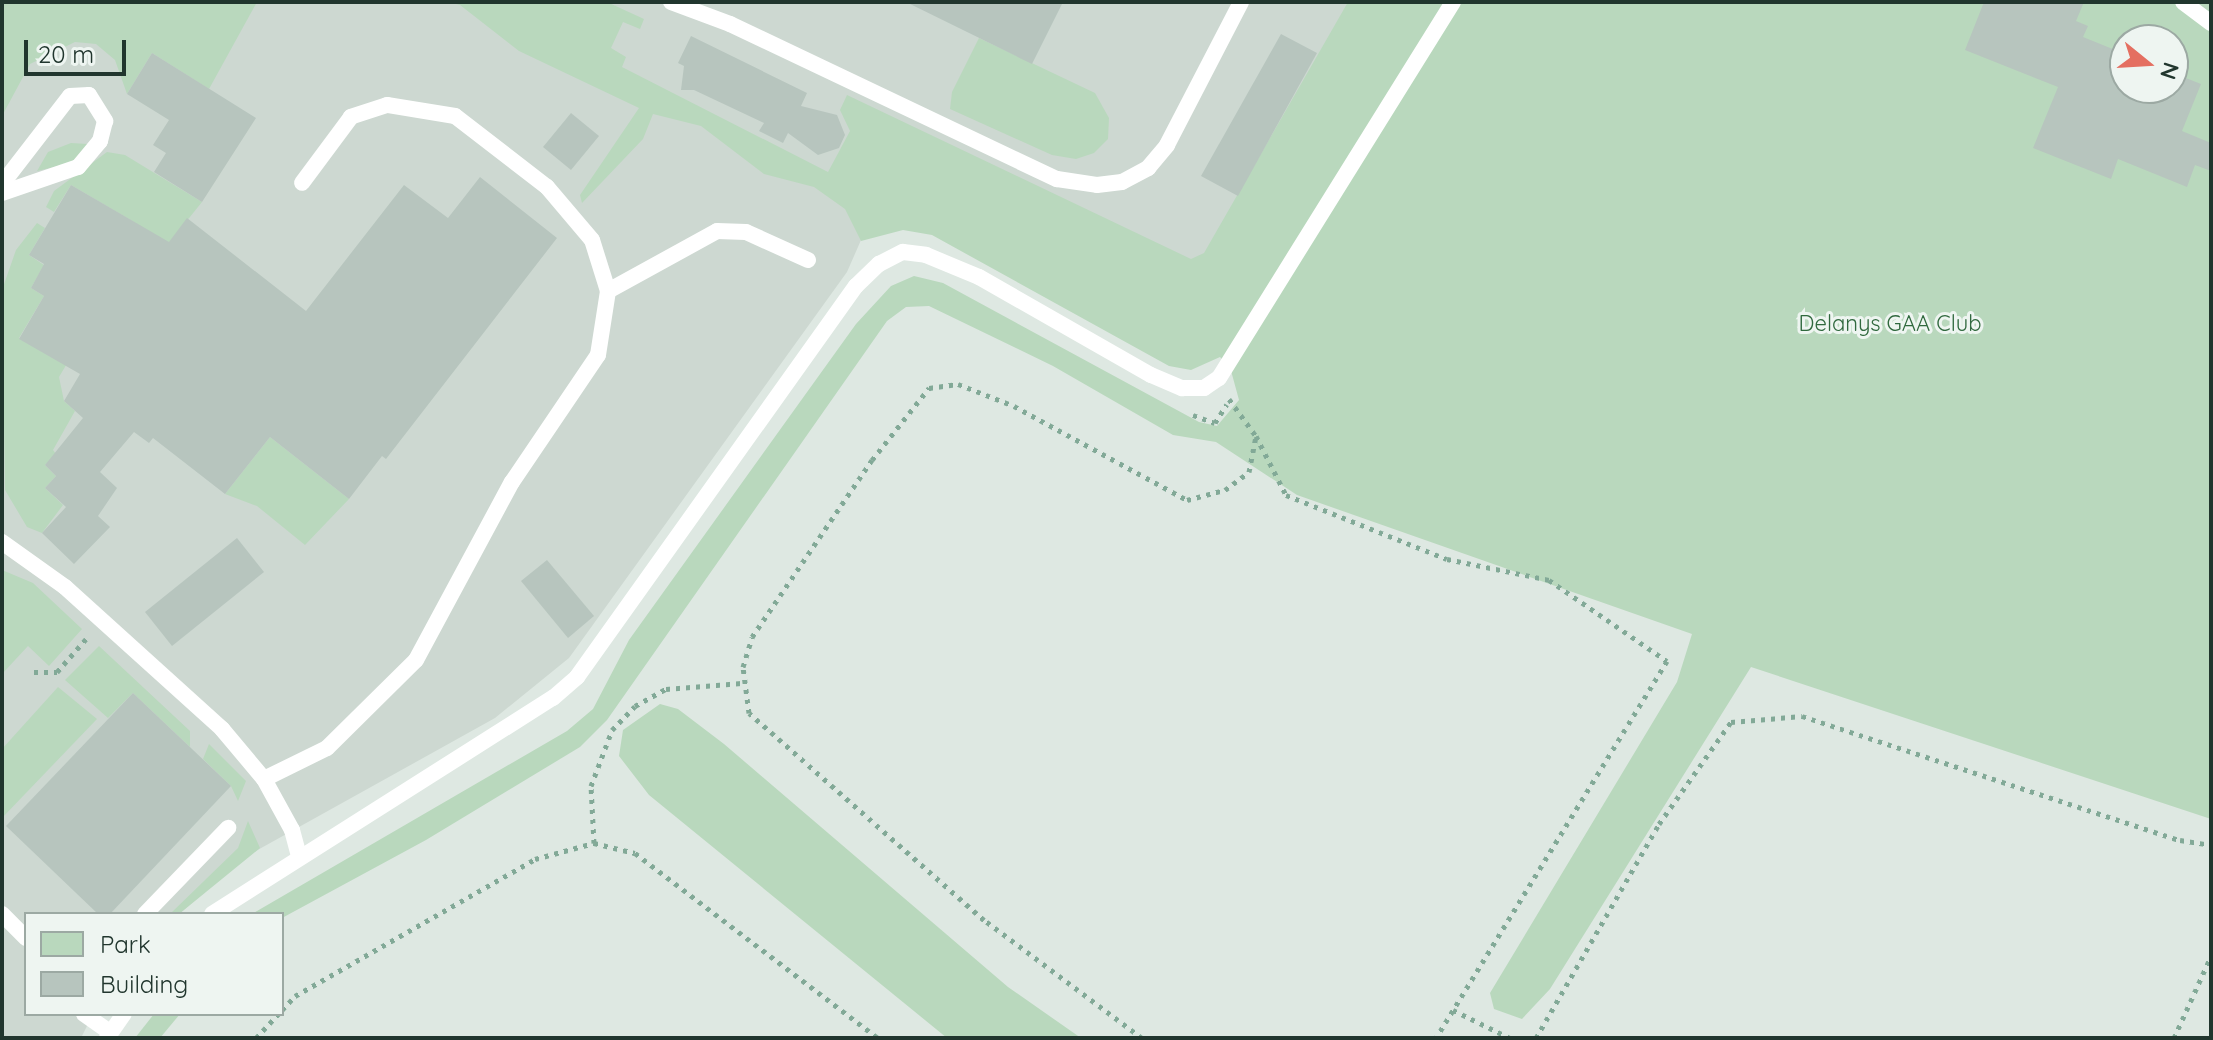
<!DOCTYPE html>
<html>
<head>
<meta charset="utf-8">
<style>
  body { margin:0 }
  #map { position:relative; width:2213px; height:1040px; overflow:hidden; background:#dee8e2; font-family:Quicksand,sans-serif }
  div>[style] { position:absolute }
  .built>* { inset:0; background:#cdd8d1 }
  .green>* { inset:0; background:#b9d8bd }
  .building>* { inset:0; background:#b7c5be }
  .path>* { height:5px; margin-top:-2.5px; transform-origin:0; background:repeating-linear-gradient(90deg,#82a997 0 4px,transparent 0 10px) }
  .lane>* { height:16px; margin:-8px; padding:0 8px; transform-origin:8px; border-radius:8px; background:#fff }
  span { translate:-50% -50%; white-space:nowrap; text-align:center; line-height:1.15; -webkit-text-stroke:6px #eef5f1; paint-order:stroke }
  .park-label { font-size:22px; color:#30693e }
  .frame { position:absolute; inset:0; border:4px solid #21362e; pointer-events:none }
  .legend { position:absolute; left:24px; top:912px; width:260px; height:104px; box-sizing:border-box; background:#eef5f1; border:2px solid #9ca9a3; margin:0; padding:10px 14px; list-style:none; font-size:24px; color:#21362e }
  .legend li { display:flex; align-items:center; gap:16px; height:40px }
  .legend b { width:40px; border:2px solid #9ca9a3 }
  .north { position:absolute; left:2109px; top:24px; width:80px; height:80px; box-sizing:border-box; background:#eef5f1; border:2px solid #9ca9a3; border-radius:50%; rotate:108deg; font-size:22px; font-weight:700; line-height:32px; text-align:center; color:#21362e }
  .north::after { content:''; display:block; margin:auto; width:28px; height:36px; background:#e46f61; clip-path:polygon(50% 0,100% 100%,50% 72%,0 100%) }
  .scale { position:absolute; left:24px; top:40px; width:102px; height:36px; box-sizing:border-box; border:4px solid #21362e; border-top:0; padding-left:10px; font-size:24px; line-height:28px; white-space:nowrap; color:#21362e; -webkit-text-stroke:6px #eef5f1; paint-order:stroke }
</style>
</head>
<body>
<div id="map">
  <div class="built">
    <div style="clip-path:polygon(2px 2px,1419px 2px,1221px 327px,879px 199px,847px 272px,569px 658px,495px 718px,247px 856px,179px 914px,26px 914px,26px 1014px,93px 1014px,81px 1038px,2px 1038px)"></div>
  </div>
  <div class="green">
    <div style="clip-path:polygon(2px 2px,257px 2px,209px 89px,152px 53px,127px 94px,115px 60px,96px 44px,75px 42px,30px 64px,2px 116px)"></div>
    <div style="clip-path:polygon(evenodd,448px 2px,607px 2px,644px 19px,640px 29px,623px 22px,611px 48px,626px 57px,622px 67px,828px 172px,850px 131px,840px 110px,847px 95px,1191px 259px,1204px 253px,1348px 2px,2211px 2px,2211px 819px,1751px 667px,1550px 989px,1522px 1019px,1494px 1009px,1490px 993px,1677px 682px,1692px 634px,1297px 495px,1216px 442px,1173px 435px,1053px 366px,929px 306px,906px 307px,887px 321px,607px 720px,580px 747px,426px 840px,282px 918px,282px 914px,252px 914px,567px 731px,593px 709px,629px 640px,856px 324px,891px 286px,914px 276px,943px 283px,1199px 422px,1217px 426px,1239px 400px,1230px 367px,1220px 357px,1191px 370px,1169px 366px,932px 235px,903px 230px,861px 241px,845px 209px,814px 187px,764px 174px,701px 126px,653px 114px,643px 139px,582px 203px,580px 195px,639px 108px,519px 51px,460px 5px,448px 2px,2125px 40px,2173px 40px,2173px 88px,2125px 88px,2125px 40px)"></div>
    <div style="clip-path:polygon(979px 38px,1095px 93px,1109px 118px,1108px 139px,1094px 153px,1076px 159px,1052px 155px,950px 109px,952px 92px)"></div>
    <div style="clip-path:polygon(71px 143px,88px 144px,76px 162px,37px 171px,48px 152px)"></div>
    <div style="clip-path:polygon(107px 152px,125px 155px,202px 202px,144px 274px,99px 310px,59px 377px,64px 401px,75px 411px,53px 450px,56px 454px,45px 465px,56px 476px,45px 488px,63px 505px,42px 533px,27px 527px,5px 490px,2px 290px,16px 250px,37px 223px,45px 228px,29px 255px,44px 265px,31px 288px,44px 296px,19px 338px,57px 360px,134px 222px,71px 185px,54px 212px,46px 207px,54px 191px)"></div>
    <div style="clip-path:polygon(270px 437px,349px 499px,305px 545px,257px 506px,225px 494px)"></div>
    <div style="clip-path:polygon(2px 570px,33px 583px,82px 629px,49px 666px,28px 646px,2px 674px)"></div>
    <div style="clip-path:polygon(99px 646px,190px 731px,190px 747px,133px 693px,108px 718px,65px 680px)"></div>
    <div style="clip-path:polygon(58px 687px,97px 719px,2px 818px,2px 749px)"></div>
    <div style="clip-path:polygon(660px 704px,678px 709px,724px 744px,1008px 987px,1081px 1038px,947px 1038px,649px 795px,619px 756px,623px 730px)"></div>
    <div style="clip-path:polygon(209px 744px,246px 781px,238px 801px,231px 786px,203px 759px)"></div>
    <div style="clip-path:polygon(248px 821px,260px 848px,179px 914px,170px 914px,238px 848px)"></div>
    <div style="clip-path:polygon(154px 1014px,180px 1014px,160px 1038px,135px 1038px)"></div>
  </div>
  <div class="building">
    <div style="clip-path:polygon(906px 2px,1063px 2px,1032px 64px)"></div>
    <div style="clip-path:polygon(1984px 2px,2084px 2px,2076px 21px,2088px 26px,2083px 37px,2125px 54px,2125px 88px,2173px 88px,2173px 73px,2201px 84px,2182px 131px,2211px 143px,2211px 171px,2195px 165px,2187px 187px,2118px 159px,2111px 179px,2033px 148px,2058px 87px,1965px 50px)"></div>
    <div style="clip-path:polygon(1281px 34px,1317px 53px,1238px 196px,1201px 176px)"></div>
    <div style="clip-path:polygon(691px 36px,807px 93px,801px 106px,837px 115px,845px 135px,839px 148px,818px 155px,788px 133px,783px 143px,759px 131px,764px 123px,694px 90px,681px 90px,684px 66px,678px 63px)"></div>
    <div style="clip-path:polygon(152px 53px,256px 118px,202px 202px,154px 172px,166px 153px,153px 145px,169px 120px,127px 94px)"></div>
    <div style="clip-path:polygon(571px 113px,599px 136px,571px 170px,543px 147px)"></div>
    <div style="clip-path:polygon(480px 177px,557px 238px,386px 459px,382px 456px,349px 499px,270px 437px,225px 494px,153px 438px,149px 443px,134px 432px,100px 472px,117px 488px,98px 516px,110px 527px,74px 564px,42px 533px,66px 507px,45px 488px,56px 476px,45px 465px,83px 418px,64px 401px,80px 374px,19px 339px,44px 296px,31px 288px,44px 264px,29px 255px,71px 185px,169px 242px,187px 218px,306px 311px,404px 185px,448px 218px)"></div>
    <div style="clip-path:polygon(237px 538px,264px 572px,172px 646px,145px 612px)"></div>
    <div style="clip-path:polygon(547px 560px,594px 616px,568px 638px,521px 581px)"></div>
    <div style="clip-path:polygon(133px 693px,231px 786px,110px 914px,98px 914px,6px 826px)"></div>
  </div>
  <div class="path">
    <div style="left:1229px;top:399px;width:46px;rotate:53.9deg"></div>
    <div style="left:1256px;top:436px;width:66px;rotate:63deg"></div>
    <div style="left:1286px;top:495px;width:173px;rotate:21.7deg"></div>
    <div style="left:1447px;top:559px;width:104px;rotate:11.6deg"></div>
    <div style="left:1549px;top:580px;width:143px;rotate:34.5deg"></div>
    <div style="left:1667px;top:661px;width:442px;rotate:121.5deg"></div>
    <div style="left:1193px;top:415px;width:23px;rotate:20deg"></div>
    <div style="left:1215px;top:423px;width:22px;rotate:-58deg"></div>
    <div style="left:34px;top:672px;width:23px"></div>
    <div style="left:57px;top:672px;width:44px;rotate:-48.7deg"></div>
    <div style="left:594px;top:843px;width:57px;rotate:-93deg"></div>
    <div style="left:591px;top:786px;width:60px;rotate:-69.4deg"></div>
    <div style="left:612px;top:730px;width:33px;rotate:-46deg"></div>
    <div style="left:635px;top:706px;width:35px;rotate:-29deg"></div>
    <div style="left:666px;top:689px;width:76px;rotate:-4.5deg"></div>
    <div style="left:282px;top:1010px;width:19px;rotate:-47deg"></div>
    <div style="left:295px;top:996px;width:276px;rotate:-29.7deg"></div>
    <div style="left:535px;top:859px;width:61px;rotate:-15.2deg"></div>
    <div style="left:594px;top:843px;width:42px;rotate:13.7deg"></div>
    <div style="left:635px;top:853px;width:305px;rotate:37.3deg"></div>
    <div style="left:1453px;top:1010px;width:64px;rotate:26.2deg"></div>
    <div style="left:256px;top:1038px;width:33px;rotate:-47deg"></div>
    <div style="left:1142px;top:1038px;width:197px;rotate:-143.2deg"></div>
    <div style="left:984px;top:920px;width:313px;rotate:-138.6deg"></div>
    <div style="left:749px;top:713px;width:46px;rotate:-97.4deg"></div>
    <div style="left:743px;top:667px;width:31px;rotate:-73deg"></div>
    <div style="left:752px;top:637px;width:214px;rotate:-55.9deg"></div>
    <div style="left:872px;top:460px;width:92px;rotate:-51.6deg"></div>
    <div style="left:929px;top:388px;width:29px;rotate:-8deg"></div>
    <div style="left:958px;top:384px;width:60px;rotate:21.4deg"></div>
    <div style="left:1014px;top:406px;width:197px;rotate:28.5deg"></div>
    <div style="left:1187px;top:500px;width:39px;rotate:-15deg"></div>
    <div style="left:1225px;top:490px;width:30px;rotate:-37deg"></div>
    <div style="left:1249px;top:472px;width:37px;rotate:-79deg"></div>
    <div style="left:1536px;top:1038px;width:247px;rotate:-60.1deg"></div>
    <div style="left:1659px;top:824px;width:125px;rotate:-54.8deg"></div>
    <div style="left:1731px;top:722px;width:71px;rotate:-4.8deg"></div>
    <div style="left:1802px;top:716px;width:398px;rotate:18.2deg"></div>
    <div style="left:2180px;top:840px;width:31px;rotate:9deg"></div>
    <div style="left:2174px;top:1038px;width:90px;rotate:-65.7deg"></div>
  </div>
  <div class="lane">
    <div style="left:671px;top:2px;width:63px;rotate:20.4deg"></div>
    <div style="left:730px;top:24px;width:362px;rotate:25.4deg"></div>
    <div style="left:1057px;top:179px;width:40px;rotate:8.5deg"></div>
    <div style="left:1097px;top:185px;width:25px;rotate:-7deg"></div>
    <div style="left:1122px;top:182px;width:30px;rotate:-28deg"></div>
    <div style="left:1148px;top:168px;width:30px;rotate:-50deg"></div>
    <div style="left:1167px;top:145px;width:161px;rotate:-62.6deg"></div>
    <div style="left:2183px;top:2px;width:35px;rotate:37deg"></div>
    <div style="left:2px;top:184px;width:111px;rotate:-52.3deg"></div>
    <div style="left:70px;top:96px;width:19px;rotate:-3deg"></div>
    <div style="left:89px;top:95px;width:31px;rotate:58deg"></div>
    <div style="left:105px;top:121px;width:21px;rotate:104deg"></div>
    <div style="left:100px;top:141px;width:34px;rotate:130deg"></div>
    <div style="left:78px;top:167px;width:80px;rotate:161.1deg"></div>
    <div style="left:608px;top:291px;width:124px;rotate:-28.8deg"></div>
    <div style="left:717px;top:231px;width:29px;rotate:2deg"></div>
    <div style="left:746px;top:232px;width:68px;rotate:24.3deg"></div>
    <div style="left:2px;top:542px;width:77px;rotate:35.5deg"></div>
    <div style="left:65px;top:587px;width:212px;rotate:42.1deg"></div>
    <div style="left:222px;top:729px;width:65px;rotate:50deg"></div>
    <div style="left:264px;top:779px;width:58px;rotate:61.2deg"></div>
    <div style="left:292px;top:830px;width:27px;rotate:75deg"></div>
    <div style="left:264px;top:779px;width:70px;rotate:-26.2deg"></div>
    <div style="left:327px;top:748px;width:125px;rotate:-44.7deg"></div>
    <div style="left:416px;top:660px;width:202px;rotate:-61.7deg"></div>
    <div style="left:512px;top:482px;width:153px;rotate:-55.9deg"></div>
    <div style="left:598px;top:355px;width:65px;rotate:-81.1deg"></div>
    <div style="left:608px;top:291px;width:53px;rotate:-107.4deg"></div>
    <div style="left:592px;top:240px;width:70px;rotate:-130.3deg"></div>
    <div style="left:547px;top:187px;width:116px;rotate:-142.3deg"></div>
    <div style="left:455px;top:116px;width:69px;rotate:-170.8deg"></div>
    <div style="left:387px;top:105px;width:38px;rotate:162deg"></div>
    <div style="left:351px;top:117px;width:82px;rotate:126.6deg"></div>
    <div style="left:2px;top:914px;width:34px;rotate:45deg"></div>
    <div style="left:145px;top:914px;width:120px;rotate:-46deg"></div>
    <div style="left:212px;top:914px;width:404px;rotate:-32.4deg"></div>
    <div style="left:553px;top:698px;width:32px;rotate:-41deg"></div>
    <div style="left:577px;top:677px;width:480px;rotate:-54.5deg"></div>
    <div style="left:856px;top:286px;width:32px;rotate:-44deg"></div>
    <div style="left:879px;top:264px;width:27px;rotate:-27deg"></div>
    <div style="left:903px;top:252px;width:23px;rotate:7deg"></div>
    <div style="left:926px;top:255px;width:57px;rotate:22.5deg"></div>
    <div style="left:979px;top:277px;width:198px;rotate:29.7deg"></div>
    <div style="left:1151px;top:375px;width:34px;rotate:23deg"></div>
    <div style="left:1182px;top:388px;width:22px"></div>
    <div style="left:1204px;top:388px;width:18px;rotate:-34deg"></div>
    <div style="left:1219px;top:378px;width:443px;rotate:-58.1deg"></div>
    <div style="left:84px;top:1014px;width:32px;rotate:35deg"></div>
    <div style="left:107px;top:1038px;width:29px;rotate:-55deg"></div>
  </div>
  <div class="park-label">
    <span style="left:1890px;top:324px">Delanys GAA Club</span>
  </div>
  <div class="frame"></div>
  <ul class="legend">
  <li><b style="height:22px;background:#b9d8bd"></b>Park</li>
  <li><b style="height:22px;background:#b7c5be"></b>Building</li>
  </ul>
  <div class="north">N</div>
  <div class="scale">20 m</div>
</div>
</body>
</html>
